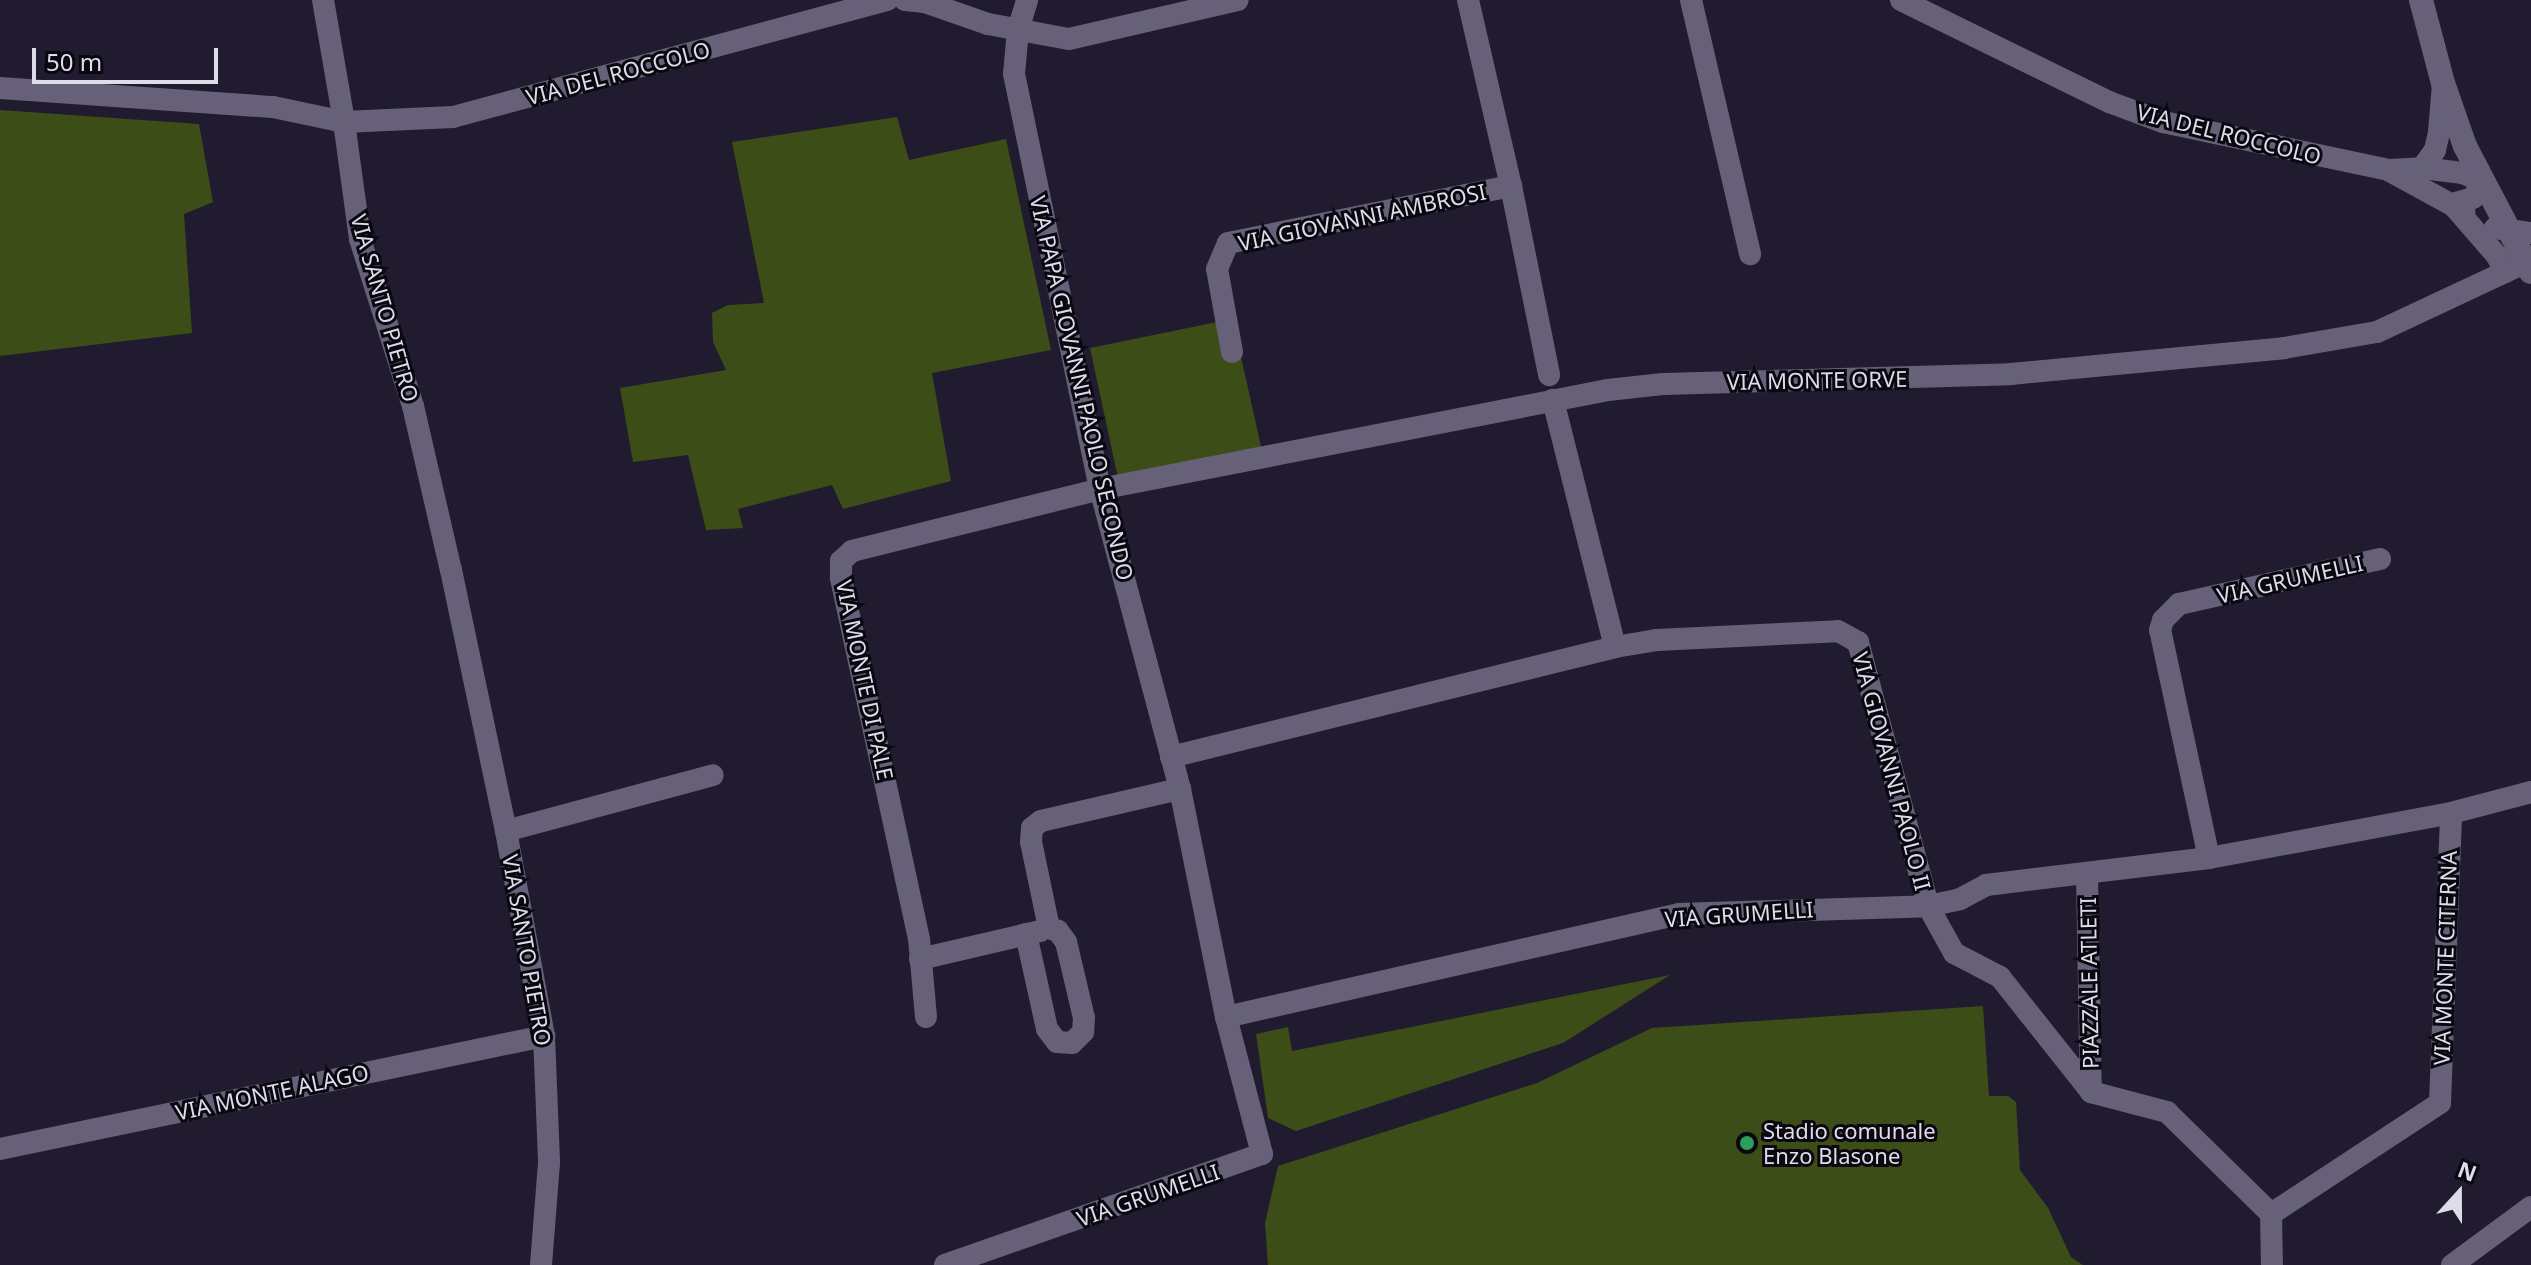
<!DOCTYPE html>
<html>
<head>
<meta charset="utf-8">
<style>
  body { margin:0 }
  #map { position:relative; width:2531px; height:1265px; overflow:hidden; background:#211b2f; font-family:"Noto Sans",sans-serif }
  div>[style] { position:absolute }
  .green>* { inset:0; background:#3d4d18 }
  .street>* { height:22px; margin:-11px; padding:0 11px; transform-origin:11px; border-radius:11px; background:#666178 }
  .secondary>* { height:24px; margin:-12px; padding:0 12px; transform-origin:12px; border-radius:12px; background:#666178 }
  .dots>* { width:22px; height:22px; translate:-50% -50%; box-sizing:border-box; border:4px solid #0a0710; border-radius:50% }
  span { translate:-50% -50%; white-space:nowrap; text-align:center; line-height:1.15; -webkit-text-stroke:6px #0a0710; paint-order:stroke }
  .street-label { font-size:22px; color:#dfdcea }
  .poi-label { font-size:22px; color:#dfdcea }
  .left { translate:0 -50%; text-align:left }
  .north { position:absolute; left:2419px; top:1153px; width:80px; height:80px; -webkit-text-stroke:6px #0a0710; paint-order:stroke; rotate:21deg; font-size:22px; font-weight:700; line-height:32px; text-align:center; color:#dfdcea }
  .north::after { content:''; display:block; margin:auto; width:28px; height:36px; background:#dfdcea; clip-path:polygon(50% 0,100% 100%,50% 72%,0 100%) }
  .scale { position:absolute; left:32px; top:48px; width:186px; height:36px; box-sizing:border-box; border:4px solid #dfdcea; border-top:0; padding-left:10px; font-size:24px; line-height:28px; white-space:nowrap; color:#dfdcea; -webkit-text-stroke:6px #0a0710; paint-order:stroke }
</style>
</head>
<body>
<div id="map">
  <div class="green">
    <div style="clip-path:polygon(0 110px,199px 124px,213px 202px,184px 214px,192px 333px,0 356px)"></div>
    <div style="clip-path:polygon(897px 117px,909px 160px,1006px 139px,1051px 350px,932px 373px,951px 481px,843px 509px,832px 485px,738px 509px,743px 528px,706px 530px,688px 455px,633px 462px,620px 388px,726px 370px,713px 342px,712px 313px,728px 305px,764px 303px,732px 142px)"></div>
    <div style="clip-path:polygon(1222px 321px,1241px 357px,1262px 451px,1118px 478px,1090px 348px)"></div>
    <div style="clip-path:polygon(1670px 975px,1563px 1043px,1296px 1131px,1268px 1118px,1256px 1034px,1288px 1027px,1292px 1051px)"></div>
    <div style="clip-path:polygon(1983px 1006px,1989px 1096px,2008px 1096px,2016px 1102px,2020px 1170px,2048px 1208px,2071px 1257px,2083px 1265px,1268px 1265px,1265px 1223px,1278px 1166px,1537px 1083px,1652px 1028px)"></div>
  </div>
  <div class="street">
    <div style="left:323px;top:0;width:124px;rotate:80.2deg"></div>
    <div style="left:344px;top:122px;width:109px;rotate:-2.6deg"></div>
    <div style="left:453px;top:117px;width:450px;rotate:-15.1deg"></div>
    <div style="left:905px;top:0;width:20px;rotate:6deg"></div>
    <div style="left:925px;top:2px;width:67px;rotate:19.2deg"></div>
    <div style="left:988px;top:24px;width:82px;rotate:10.5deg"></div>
    <div style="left:1069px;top:39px;width:173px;rotate:-13deg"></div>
    <div style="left:1468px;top:0;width:191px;rotate:77deg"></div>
    <div style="left:1511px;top:186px;width:193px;rotate:78.6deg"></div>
    <div style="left:1691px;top:0;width:261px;rotate:76.9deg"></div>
    <div style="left:1901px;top:0;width:232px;rotate:26.1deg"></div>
    <div style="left:2109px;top:102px;width:58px;rotate:20.3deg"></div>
    <div style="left:2163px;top:122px;width:231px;rotate:12deg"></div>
    <div style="left:2389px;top:170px;width:33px;rotate:-3deg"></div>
    <div style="left:2422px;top:168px;width:41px;rotate:7deg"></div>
    <div style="left:2463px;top:173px;width:21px;rotate:25deg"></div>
    <div style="left:2482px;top:182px;width:18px;rotate:119deg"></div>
    <div style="left:2473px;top:198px;width:22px;rotate:164deg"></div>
    <div style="left:2452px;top:204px;width:69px;rotate:49.1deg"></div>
    <div style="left:2497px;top:256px;width:18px;rotate:63deg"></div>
    <div style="left:0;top:88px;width:274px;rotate:4deg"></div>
    <div style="left:273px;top:107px;width:73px;rotate:11.9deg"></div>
    <div style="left:344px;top:122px;width:118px;rotate:82.2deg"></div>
    <div style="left:360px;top:239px;width:175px;rotate:72.4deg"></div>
    <div style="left:413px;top:406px;width:168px;rotate:77deg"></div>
    <div style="left:451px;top:570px;width:267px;rotate:78.1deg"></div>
    <div style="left:506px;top:831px;width:208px;rotate:79.5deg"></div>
    <div style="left:544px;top:1036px;width:127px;rotate:87.7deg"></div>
    <div style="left:549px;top:1163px;width:102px;rotate:94.5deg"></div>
    <div style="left:2422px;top:168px;width:22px;rotate:-54deg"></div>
    <div style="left:2435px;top:150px;width:18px;rotate:-77deg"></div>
    <div style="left:2439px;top:132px;width:48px;rotate:-85.2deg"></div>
    <div style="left:2390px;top:171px;width:85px;rotate:28.7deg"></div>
    <div style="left:2495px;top:228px;width:36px;rotate:8deg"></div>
    <div style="left:1232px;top:352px;width:84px;rotate:-100.2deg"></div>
    <div style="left:1217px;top:269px;width:28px;rotate:-67deg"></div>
    <div style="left:1228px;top:243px;width:289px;rotate:-11.4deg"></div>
    <div style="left:1615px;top:647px;width:43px;rotate:-9.5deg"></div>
    <div style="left:1657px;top:640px;width:181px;rotate:-2.8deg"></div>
    <div style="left:1838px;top:631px;width:23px;rotate:29deg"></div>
    <div style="left:1858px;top:642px;width:273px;rotate:75.1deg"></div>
    <div style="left:1928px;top:906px;width:54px;rotate:61deg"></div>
    <div style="left:1954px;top:953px;width:52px;rotate:27.6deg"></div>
    <div style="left:2000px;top:977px;width:147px;rotate:51.6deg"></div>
    <div style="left:2091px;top:1092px;width:79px;rotate:14.7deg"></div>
    <div style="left:2167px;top:1112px;width:146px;rotate:44.4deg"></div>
    <div style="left:2271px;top:1214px;width:51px;rotate:88.9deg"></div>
    <div style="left:1171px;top:757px;width:457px;rotate:-13.9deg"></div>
    <div style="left:1615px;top:647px;width:255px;rotate:-104.1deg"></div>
    <div style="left:506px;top:831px;width:214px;rotate:-15.1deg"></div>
    <div style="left:2209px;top:858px;width:233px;rotate:-102.1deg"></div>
    <div style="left:2160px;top:630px;width:10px;rotate:-73deg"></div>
    <div style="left:2163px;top:620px;width:23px;rotate:-45deg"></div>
    <div style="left:2179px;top:604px;width:206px;rotate:-12.6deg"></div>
    <div style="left:2087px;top:873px;width:219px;rotate:89deg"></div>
    <div style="left:1026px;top:934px;width:97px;rotate:77.5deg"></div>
    <div style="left:1047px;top:1029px;width:16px;rotate:52deg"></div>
    <div style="left:1057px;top:1042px;width:15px;rotate:4deg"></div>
    <div style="left:1072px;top:1043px;width:16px;rotate:-45deg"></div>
    <div style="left:1083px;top:1032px;width:14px;rotate:-86deg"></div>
    <div style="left:1084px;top:1018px;width:78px;rotate:-103.3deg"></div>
    <div style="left:1066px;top:942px;width:14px;rotate:-126deg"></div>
    <div style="left:1058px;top:931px;width:9px;rotate:-162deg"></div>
    <div style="left:1049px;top:928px;width:88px;rotate:-101.8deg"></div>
    <div style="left:1031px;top:842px;width:14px;rotate:-86deg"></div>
    <div style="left:1032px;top:828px;width:11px;rotate:-38deg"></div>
    <div style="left:1041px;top:821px;width:143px;rotate:-13deg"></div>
    <div style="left:920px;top:959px;width:123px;rotate:-13.1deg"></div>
    <div style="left:926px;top:1017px;width:78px;rotate:-95.1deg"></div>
    <div style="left:919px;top:939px;width:370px;rotate:-102.2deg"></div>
    <div style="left:841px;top:577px;width:16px;rotate:-90deg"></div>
    <div style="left:841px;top:561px;width:15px;rotate:-42deg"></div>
    <div style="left:852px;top:551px;width:256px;rotate:-14deg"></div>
    <div style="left:1100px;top:489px;width:518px;rotate:-11.03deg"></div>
    <div style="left:1608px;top:390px;width:55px;rotate:-6.2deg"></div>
    <div style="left:1663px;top:384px;width:348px;rotate:-1.6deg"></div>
    <div style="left:2011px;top:374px;width:274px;rotate:-5.4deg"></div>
    <div style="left:2284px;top:348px;width:94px;rotate:-9.8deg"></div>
    <div style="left:2377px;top:332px;width:162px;rotate:-25.1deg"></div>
    <div style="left:1226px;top:1017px;width:465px;rotate:-12.8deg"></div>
    <div style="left:1679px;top:914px;width:249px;rotate:-1.8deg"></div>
    <div style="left:1928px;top:906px;width:33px;rotate:-12deg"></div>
    <div style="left:1960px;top:899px;width:30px;rotate:-28deg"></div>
    <div style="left:1986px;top:885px;width:225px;rotate:-6.9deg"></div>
    <div style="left:2209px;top:858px;width:246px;rotate:-10.5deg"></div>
    <div style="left:2451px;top:813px;width:83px;rotate:-14.7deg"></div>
    <div style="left:0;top:1149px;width:556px;rotate:-11.73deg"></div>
    <div style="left:2271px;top:1214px;width:202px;rotate:-33.3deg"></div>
    <div style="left:2440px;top:1103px;width:290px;rotate:-87.8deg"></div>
    <div style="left:945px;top:1265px;width:336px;rotate:-19.3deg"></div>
    <div style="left:1262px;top:1154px;width:142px;rotate:-104.7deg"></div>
    <div style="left:1226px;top:1017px;width:233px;rotate:-101.4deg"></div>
    <div style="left:1180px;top:789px;width:310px;rotate:-104.9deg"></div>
    <div style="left:1100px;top:489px;width:424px;rotate:-101.7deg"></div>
    <div style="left:1014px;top:74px;width:44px;rotate:-84.8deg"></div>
    <div style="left:1018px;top:30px;width:31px;rotate:-73deg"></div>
    <div style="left:2452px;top:1265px;width:98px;rotate:-36.3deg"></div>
  </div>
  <div class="secondary">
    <div style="left:2421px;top:0;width:86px;rotate:75.2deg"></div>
    <div style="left:2443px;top:83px;width:67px;rotate:70.8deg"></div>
    <div style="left:2465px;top:146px;width:142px;rotate:62.4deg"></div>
  </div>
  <div class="dots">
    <div style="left:1747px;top:1143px;background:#2e9e5b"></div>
  </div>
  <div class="street-label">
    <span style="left:618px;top:73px;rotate:-15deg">VIA DEL ROCCOLO</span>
    <span style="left:2229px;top:134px;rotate:14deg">VIA DEL ROCCOLO</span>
    <span style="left:1362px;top:217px;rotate:-12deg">VIA GIOVANNI AMBROSI</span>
    <span style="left:385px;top:308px;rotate:74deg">VIA SANTO PIETRO</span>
    <span style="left:1817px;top:380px;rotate:-1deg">VIA MONTE ORVE</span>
    <span style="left:1082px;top:388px;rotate:77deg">VIA PAPA GIOVANNI PAOLO SECONDO</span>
    <span style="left:2290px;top:579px;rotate:-13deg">VIA GRUMELLI</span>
    <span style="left:865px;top:680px;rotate:78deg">VIA MONTE DI PALE</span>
    <span style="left:1892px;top:771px;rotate:75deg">VIA GIOVANNI PAOLO II</span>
    <span style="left:1739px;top:914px;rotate:-4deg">VIA GRUMELLI</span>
    <span style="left:527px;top:950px;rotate:80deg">VIA SANTO PIETRO</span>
    <span style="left:2445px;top:958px;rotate:-88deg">VIA MONTE CITERNA</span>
    <span style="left:2089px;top:983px;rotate:-91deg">PIAZZALE ATLETI</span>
    <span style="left:272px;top:1092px;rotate:-12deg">VIA MONTE ALAGO</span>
    <span style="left:1148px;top:1195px;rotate:-19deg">VIA GRUMELLI</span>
  </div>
  <div class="poi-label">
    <span class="left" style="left:1763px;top:1143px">Stadio comunale<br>Enzo Blasone</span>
  </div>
  <div class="north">N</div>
  <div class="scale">50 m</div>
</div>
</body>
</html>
